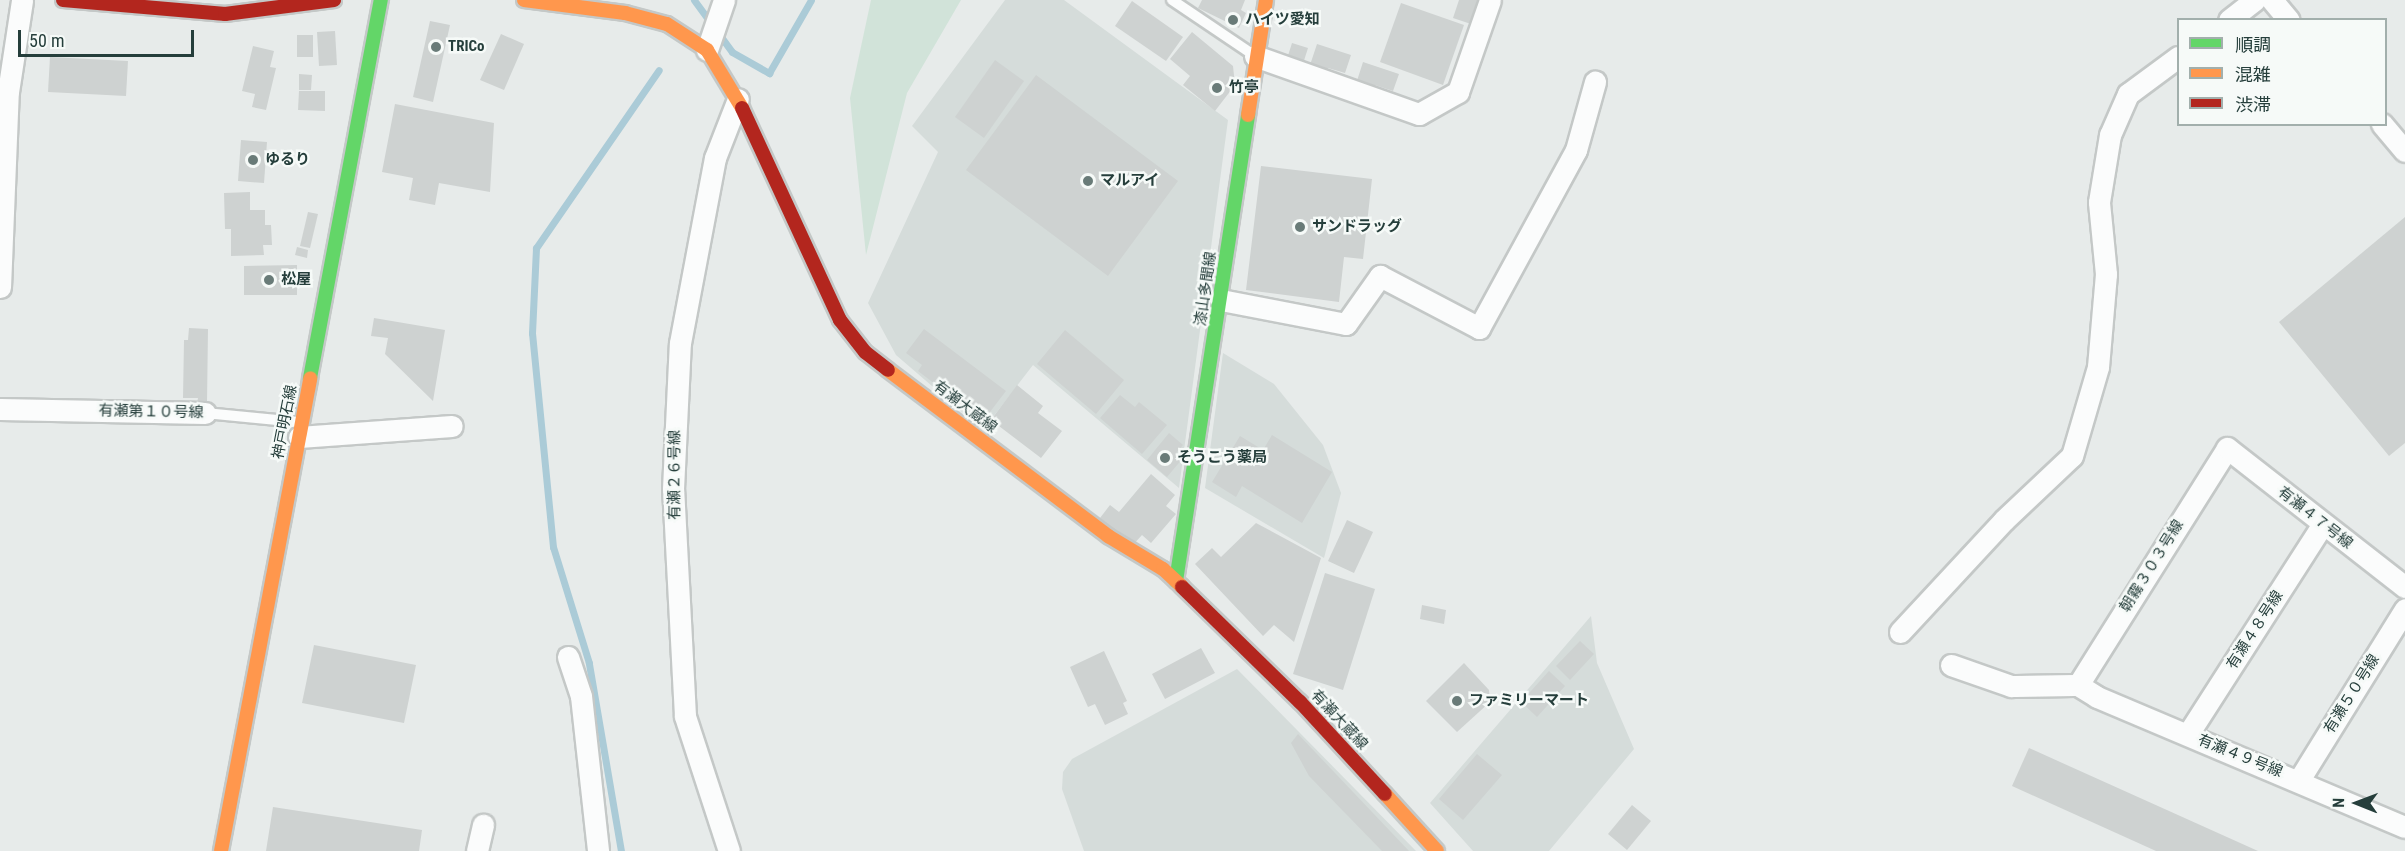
<!DOCTYPE html>
<html>
<head>
<meta charset="utf-8">
<style>
  body { margin:0 }
  #map { position:relative; width:2405px; height:851px; overflow:hidden; background:#e7ebea; font-family:"Roboto Condensed","Noto Sans JP",sans-serif }
  div>[style] { position:absolute }
  .built>* { inset:0; background:#d5dcda }
  .green>* { inset:0; background:#d1e3d9 }
  .stream>* { height:7px; margin:-3.5px; padding:0 3.5px; transform-origin:3.5px; border-radius:3.5px; background:#abcbd7 }
  .building>* { inset:0; background:#ced2d1 }
  .roads { filter:drop-shadow(2px 0 #c4c8c7) drop-shadow(-2px 0 #c4c8c7) drop-shadow(0 2px #c4c8c7) drop-shadow(0 -2px #c4c8c7) }
  .lane>* { height:10px; margin:-5px; padding:0 5px; transform-origin:5px; border-radius:5px; background:#fbfcfc }
  .street>* { height:21px; margin:-10.5px; padding:0 10.5px; transform-origin:10.5px; border-radius:10.5px; background:#fbfcfc }
  .fast>* { height:14px; margin:-7px; padding:0 7px; transform-origin:7px; border-radius:7px; background:#63d668 }
  .slow>* { height:14px; margin:-7px; padding:0 7px; transform-origin:7px; border-radius:7px; background:#ff974d }
  .jam>* { height:14px; margin:-7px; padding:0 7px; transform-origin:7px; border-radius:7px; background:#b3261e }
  .dots>* { width:16px; height:16px; translate:-50% -50%; box-sizing:border-box; border:3px solid #f6faf8; border-radius:50% }
  span { translate:-50% -50%; white-space:nowrap; text-align:center; line-height:1.15; -webkit-text-stroke:5px #f6faf8; paint-order:stroke }
  .poi-label { font-size:15px; color:#253e3b; font-weight:700 }
  .left { translate:0 -50%; text-align:left }
  .street-label { font-size:15px; color:#253e3b }
  .legend { position:absolute; left:2177px; top:18px; width:210px; height:108px; box-sizing:border-box; background:#f6faf8; border:2px solid #a2afac; margin:0; padding:8px 10px; list-style:none; font-size:18px; color:#253e3b }
  .legend li { display:flex; align-items:center; gap:12px; height:30px }
  .legend b { width:30px; border:2px solid #a2afac }
  .north { position:absolute; left:2327px; top:773px; width:60px; height:60px; -webkit-text-stroke:4px #f6faf8; paint-order:stroke; rotate:271deg; font-size:16px; font-weight:700; line-height:24px; text-align:center; color:#253e3b }
  .north::after { content:''; display:block; margin:auto; width:21px; height:27px; background:#253e3b; clip-path:polygon(50% 0,100% 100%,50% 72%,0 100%) }
  .scale { position:absolute; left:18px; top:30px; width:176px; height:27px; box-sizing:border-box; border:3px solid #253e3b; border-top:0; padding-left:8px; font-size:18px; line-height:21px; white-space:nowrap; color:#253e3b; -webkit-text-stroke:4px #f6faf8; paint-order:stroke }
</style>
</head>
<body>
<div id="map">
  <div class="built">
    <div style="clip-path:polygon(1005px 0,1064px 0,1228px 120px,1179px 488px,1033px 365px,983px 430px,896px 355px,868px 303px,938px 152px,912px 126px)"></div>
    <div style="clip-path:polygon(1223px 353px,1274px 384px,1323px 445px,1341px 493px,1324px 558px,1205px 488px)"></div>
    <div style="clip-path:polygon(1591px 616px,1597px 663px,1634px 749px,1549px 851px,1473px 851px,1430px 803px)"></div>
    <div style="clip-path:polygon(1237px 669px,1416px 851px,1084px 851px,1062px 789px,1063px 772px,1072px 759px)"></div>
  </div>
  <div class="green">
    <div style="clip-path:polygon(871px 0,961px 0,907px 93px,866px 255px,850px 98px)"></div>
  </div>
  <div class="stream">
    <div style="left:694px;top:0;width:64px;rotate:53.8deg"></div>
    <div style="left:732px;top:52px;width:43px;rotate:29.6deg"></div>
    <div style="left:769px;top:73px;width:84px;rotate:-60.1deg"></div>
    <div style="left:621px;top:851px;width:191px;rotate:-99.7deg"></div>
    <div style="left:589px;top:663px;width:121px;rotate:-107.2deg"></div>
    <div style="left:553px;top:547px;width:215px;rotate:-95.6deg"></div>
    <div style="left:532px;top:333px;width:85px;rotate:-87.3deg"></div>
    <div style="left:536px;top:248px;width:216px;rotate:-55.4deg"></div>
  </div>
  <div class="building">
    <div style="clip-path:polygon(1202px 0,1245px 0,1241px 10px,1246px 13px,1239px 28px,1198px 8px)"></div>
    <div style="clip-path:polygon(1459px 0,1479px 0,1471px 24px,1453px 18px)"></div>
    <div style="clip-path:polygon(1132px 1px,1183px 37px,1166px 61px,1115px 26px)"></div>
    <div style="clip-path:polygon(1401px 3px,1464px 25px,1443px 85px,1380px 62px)"></div>
    <div style="clip-path:polygon(430px 21px,450px 25px,433px 102px,413px 97px)"></div>
    <div style="clip-path:polygon(335px 31px,337px 65px,319px 66px,317px 32px)"></div>
    <div style="clip-path:polygon(1192px 32px,1233px 66px,1235px 85px,1215px 111px,1183px 85px,1190px 76px,1170px 59px)"></div>
    <div style="clip-path:polygon(501px 34px,524px 44px,504px 90px,480px 80px)"></div>
    <div style="clip-path:polygon(297px 35px,313px 35px,313px 57px,297px 57px)"></div>
    <div style="clip-path:polygon(1292px 43px,1308px 48px,1301px 70px,1285px 65px)"></div>
    <div style="clip-path:polygon(1317px 44px,1351px 55px,1345px 73px,1328px 68px,1325px 77px,1308px 71px)"></div>
    <div style="clip-path:polygon(253px 46px,274px 51px,270px 67px,276px 68px,266px 110px,252px 107px,255px 94px,242px 91px)"></div>
    <div style="clip-path:polygon(50px 57px,128px 61px,126px 96px,48px 92px)"></div>
    <div style="clip-path:polygon(995px 60px,1024px 81px,984px 138px,955px 117px)"></div>
    <div style="clip-path:polygon(1363px 62px,1399px 74px,1393px 91px,1375px 85px,1372px 93px,1355px 87px)"></div>
    <div style="clip-path:polygon(299px 74px,312px 75px,311px 90px,299px 90px)"></div>
    <div style="clip-path:polygon(1036px 75px,1178px 181px,1108px 276px,966px 170px)"></div>
    <div style="clip-path:polygon(299px 91px,325px 91px,325px 111px,298px 110px)"></div>
    <div style="clip-path:polygon(395px 104px,494px 123px,490px 192px,439px 183px,435px 205px,409px 200px,413px 178px,382px 172px)"></div>
    <div style="clip-path:polygon(241px 140px,267px 142px,264px 183px,238px 181px)"></div>
    <div style="clip-path:polygon(1261px 166px,1372px 179px,1363px 259px,1344px 257px,1339px 302px,1246px 290px)"></div>
    <div style="clip-path:polygon(250px 192px,250px 210px,265px 210px,265px 225px,271px 225px,272px 245px,263px 245px,264px 255px,231px 256px,231px 229px,225px 229px,224px 193px)"></div>
    <div style="clip-path:polygon(308px 212px,318px 214px,310px 248px,300px 246px)"></div>
    <div style="clip-path:polygon(2405px 217px,2405px 443px,2389px 456px,2279px 322px)"></div>
    <div style="clip-path:polygon(297px 247px,308px 250px,307px 258px,295px 255px)"></div>
    <div style="clip-path:polygon(297px 265px,297px 295px,244px 295px,244px 266px)"></div>
    <div style="clip-path:polygon(374px 318px,445px 330px,433px 401px,385px 354px,388px 338px,371px 336px)"></div>
    <div style="clip-path:polygon(189px 328px,208px 329px,207px 403px,197px 403px,198px 398px,183px 398px,184px 340px,188px 340px)"></div>
    <div style="clip-path:polygon(924px 329px,1006px 391px,983px 421px,918px 371px,922px 365px,906px 353px)"></div>
    <div style="clip-path:polygon(1065px 330px,1124px 380px,1096px 414px,1037px 364px)"></div>
    <div style="clip-path:polygon(1017px 385px,1043px 406px,1038px 413px,1062px 431px,1041px 458px,991px 420px)"></div>
    <div style="clip-path:polygon(1120px 395px,1135px 407px,1139px 402px,1167px 425px,1142px 454px,1100px 418px)"></div>
    <div style="clip-path:polygon(1169px 433px,1183px 445px,1176px 453px,1183px 458px,1167px 477px,1147px 460px)"></div>
    <div style="clip-path:polygon(1272px 435px,1332px 472px,1302px 523px,1242px 486px,1236px 497px,1212px 482px,1240px 436px,1263px 450px)"></div>
    <div style="clip-path:polygon(1151px 474px,1175px 495px,1166px 506px,1176px 514px,1151px 543px,1142px 535px,1132px 546px,1100px 518px,1110px 505px,1119px 512px)"></div>
    <div style="clip-path:polygon(1347px 520px,1373px 532px,1354px 573px,1328px 561px)"></div>
    <div style="clip-path:polygon(1256px 523px,1321px 558px,1294px 642px,1274px 625px,1263px 636px,1195px 564px,1212px 548px,1221px 557px)"></div>
    <div style="clip-path:polygon(1325px 573px,1375px 589px,1343px 690px,1293px 674px)"></div>
    <div style="clip-path:polygon(1422px 605px,1446px 610px,1444px 624px,1420px 619px)"></div>
    <div style="clip-path:polygon(1580px 641px,1594px 654px,1570px 680px,1556px 666px)"></div>
    <div style="clip-path:polygon(314px 645px,416px 665px,404px 723px,302px 703px)"></div>
    <div style="clip-path:polygon(1201px 648px,1215px 673px,1165px 699px,1152px 674px)"></div>
    <div style="clip-path:polygon(1104px 651px,1127px 701px,1123px 703px,1128px 714px,1105px 725px,1095px 704px,1088px 707px,1070px 667px)"></div>
    <div style="clip-path:polygon(1464px 663px,1489px 690px,1490px 702px,1457px 732px,1426px 701px)"></div>
    <div style="clip-path:polygon(1549px 671px,1565px 686px,1537px 717px,1521px 702px)"></div>
    <div style="clip-path:polygon(1298px 734px,1409px 851px,1382px 851px,1309px 776px,1291px 743px)"></div>
    <div style="clip-path:polygon(2029px 748px,2258px 851px,2156px 851px,2012px 786px)"></div>
    <div style="clip-path:polygon(1477px 754px,1502px 775px,1463px 820px,1439px 799px)"></div>
    <div style="clip-path:polygon(1632px 805px,1651px 821px,1627px 850px,1608px 834px)"></div>
    <div style="clip-path:polygon(273px 807px,422px 830px,419px 851px,266px 851px)"></div>
  </div>
  <div class="roads">
    <div class="lane">
      <div style="left:1172px;top:0;width:100px;rotate:34deg"></div>
      <div style="left:205px;top:413px;width:93px;rotate:5.5deg"></div>
    </div>
    <div class="street">
      <div style="left:2272px;top:0;width:26px;rotate:50deg"></div>
      <div style="left:2229px;top:20px;width:33px;rotate:-38deg"></div>
      <div style="left:707px;top:50px;width:53px;rotate:-71.2deg"></div>
      <div style="left:1255px;top:56px;width:174px;rotate:19.5deg"></div>
      <div style="left:1419px;top:114px;width:45px;rotate:-29.4deg"></div>
      <div style="left:1458px;top:92px;width:97px;rotate:-70.8deg"></div>
      <div style="left:2382px;top:124px;width:35px;rotate:50deg"></div>
      <div style="left:0;top:287px;width:195px;rotate:-87.7deg"></div>
      <div style="left:8px;top:92px;width:93px;rotate:-81.3deg"></div>
      <div style="left:1221px;top:300px;width:127px;rotate:10.9deg"></div>
      <div style="left:1346px;top:324px;width:59px;rotate:-54.7deg"></div>
      <div style="left:1380px;top:276px;width:112px;rotate:27.7deg"></div>
      <div style="left:1479px;top:328px;width:203px;rotate:-61.4deg"></div>
      <div style="left:1576px;top:150px;width:71px;rotate:-74.4deg"></div>
      <div style="left:0;top:409px;width:205px;rotate:1.1deg"></div>
      <div style="left:299px;top:437px;width:153px;rotate:-4.1deg"></div>
      <div style="left:1900px;top:632px;width:153px;rotate:-47.1deg"></div>
      <div style="left:2004px;top:520px;width:93px;rotate:-43.3deg"></div>
      <div style="left:2072px;top:456px;width:93px;rotate:-73.7deg"></div>
      <div style="left:2098px;top:367px;width:93px;rotate:-85.1deg"></div>
      <div style="left:2106px;top:274px;width:72px;rotate:-95.6deg"></div>
      <div style="left:2099px;top:202px;width:68px;rotate:-80.7deg"></div>
      <div style="left:2110px;top:135px;width:45px;rotate:-66.3deg"></div>
      <div style="left:2128px;top:94px;width:62px;rotate:-36.5deg"></div>
      <div style="left:568px;top:657px;width:41px;rotate:71.6deg"></div>
      <div style="left:581px;top:696px;width:156px;rotate:83.7deg"></div>
      <div style="left:1951px;top:665px;width:64px;rotate:19.3deg"></div>
      <div style="left:2011px;top:686px;width:67px;rotate:-0.9deg"></div>
      <div style="left:2078px;top:685px;width:280px;rotate:-57.8deg"></div>
      <div style="left:2227px;top:448px;width:226px;rotate:38deg"></div>
      <div style="left:2078px;top:685px;width:22px;rotate:32deg"></div>
      <div style="left:2097px;top:697px;width:334px;rotate:22.9deg"></div>
      <div style="left:2188px;top:734px;width:248px;rotate:-57.3deg"></div>
      <div style="left:2299px;top:780px;width:201px;rotate:-58.2deg"></div>
      <div style="left:477px;top:851px;width:27px;rotate:-77deg"></div>
      <div style="left:729px;top:851px;width:142px;rotate:-108.1deg"></div>
      <div style="left:685px;top:716px;width:227px;rotate:-93deg"></div>
      <div style="left:673px;top:489px;width:146px;rotate:-87.3deg"></div>
      <div style="left:680px;top:343px;width:188px;rotate:-79.3deg"></div>
      <div style="left:715px;top:158px;width:63px;rotate:-68.7deg"></div>
    </div>
    <div class="fast">
      <div style="left:310px;top:378px;width:385px;rotate:-79.4deg"></div>
      <div style="left:1176px;top:581px;width:472px;rotate:-81.2deg"></div>
    </div>
    <div class="slow">
      <div style="left:524px;top:0;width:102px;rotate:7.3deg"></div>
      <div style="left:625px;top:13px;width:43px;rotate:14.7deg"></div>
      <div style="left:667px;top:24px;width:48px;rotate:33deg"></div>
      <div style="left:707px;top:50px;width:68px;rotate:58.9deg"></div>
      <div style="left:1248px;top:115px;width:116px;rotate:-81.1deg"></div>
      <div style="left:888px;top:370px;width:276px;rotate:37deg"></div>
      <div style="left:1108px;top:536px;width:64px;rotate:31deg"></div>
      <div style="left:1163px;top:569px;width:26px;rotate:43deg"></div>
      <div style="left:1385px;top:794px;width:77px;rotate:47.6deg"></div>
      <div style="left:221px;top:851px;width:481px;rotate:-79.3deg"></div>
    </div>
    <div class="jam">
      <div style="left:63px;top:0;width:163px;rotate:4.9deg"></div>
      <div style="left:225px;top:14px;width:110px;rotate:-7.3deg"></div>
      <div style="left:742px;top:108px;width:234px;rotate:65.2deg"></div>
      <div style="left:840px;top:320px;width:41px;rotate:52deg"></div>
      <div style="left:865px;top:352px;width:29px;rotate:38deg"></div>
      <div style="left:1182px;top:587px;width:165px;rotate:44.3deg"></div>
      <div style="left:1300px;top:702px;width:125px;rotate:47.3deg"></div>
    </div>
  </div>
  <div class="dots">
    <div style="left:1233px;top:20px;background:#697b78"></div>
    <div style="left:436px;top:47px;background:#697b78"></div>
    <div style="left:1217px;top:88px;background:#697b78"></div>
    <div style="left:253px;top:160px;background:#697b78"></div>
    <div style="left:1088px;top:181px;background:#697b78"></div>
    <div style="left:1300px;top:227px;background:#697b78"></div>
    <div style="left:269px;top:280px;background:#697b78"></div>
    <div style="left:1165px;top:458px;background:#697b78"></div>
    <div style="left:1457px;top:701px;background:#697b78"></div>
  </div>
  <div class="poi-label">
    <span class="left" style="left:1245px;top:20px">ハイツ愛知</span>
    <span class="left" style="left:448px;top:47px">TRICo</span>
    <span class="left" style="left:1229px;top:88px">竹亭</span>
    <span class="left" style="left:265px;top:160px">ゆるり</span>
    <span class="left" style="left:1100px;top:181px">マルアイ</span>
    <span class="left" style="left:1312px;top:227px">サンドラッグ</span>
    <span class="left" style="left:281px;top:280px">松屋</span>
    <span class="left" style="left:1177px;top:458px">そうこう薬局</span>
    <span class="left" style="left:1469px;top:701px">ファミリーマート</span>
  </div>
  <div class="street-label">
    <span style="left:1206px;top:289px;rotate:-82deg">漆山多聞線</span>
    <span style="left:965px;top:407px;rotate:37deg">有瀬大蔵線</span>
    <span style="left:151px;top:412px;rotate:1deg">有瀬第１０号線</span>
    <span style="left:285px;top:422px;rotate:-79deg">神戸明石線</span>
    <span style="left:675px;top:475px;rotate:-90deg">有瀬２６号線</span>
    <span style="left:2315px;top:518px;rotate:38deg">有瀬４７号線</span>
    <span style="left:2152px;top:566px;rotate:-58deg">朝霧３０３号線</span>
    <span style="left:2255px;top:630px;rotate:-57deg">有瀬４８号線</span>
    <span style="left:2352px;top:694px;rotate:-58deg">有瀬５０号線</span>
    <span style="left:1339px;top:720px;rotate:47deg">有瀬大蔵線</span>
    <span style="left:2240px;top:756px;rotate:22deg">有瀬４９号線</span>
  </div>
  <ul class="legend">
  <li><b style="height:8px;background:#63d668"></b>順調</li>
  <li><b style="height:8px;background:#ff974d"></b>混雑</li>
  <li><b style="height:8px;background:#b3261e"></b>渋滞</li>
  </ul>
  <div class="north">N</div>
  <div class="scale">50 m</div>
</div>
</body>
</html>
